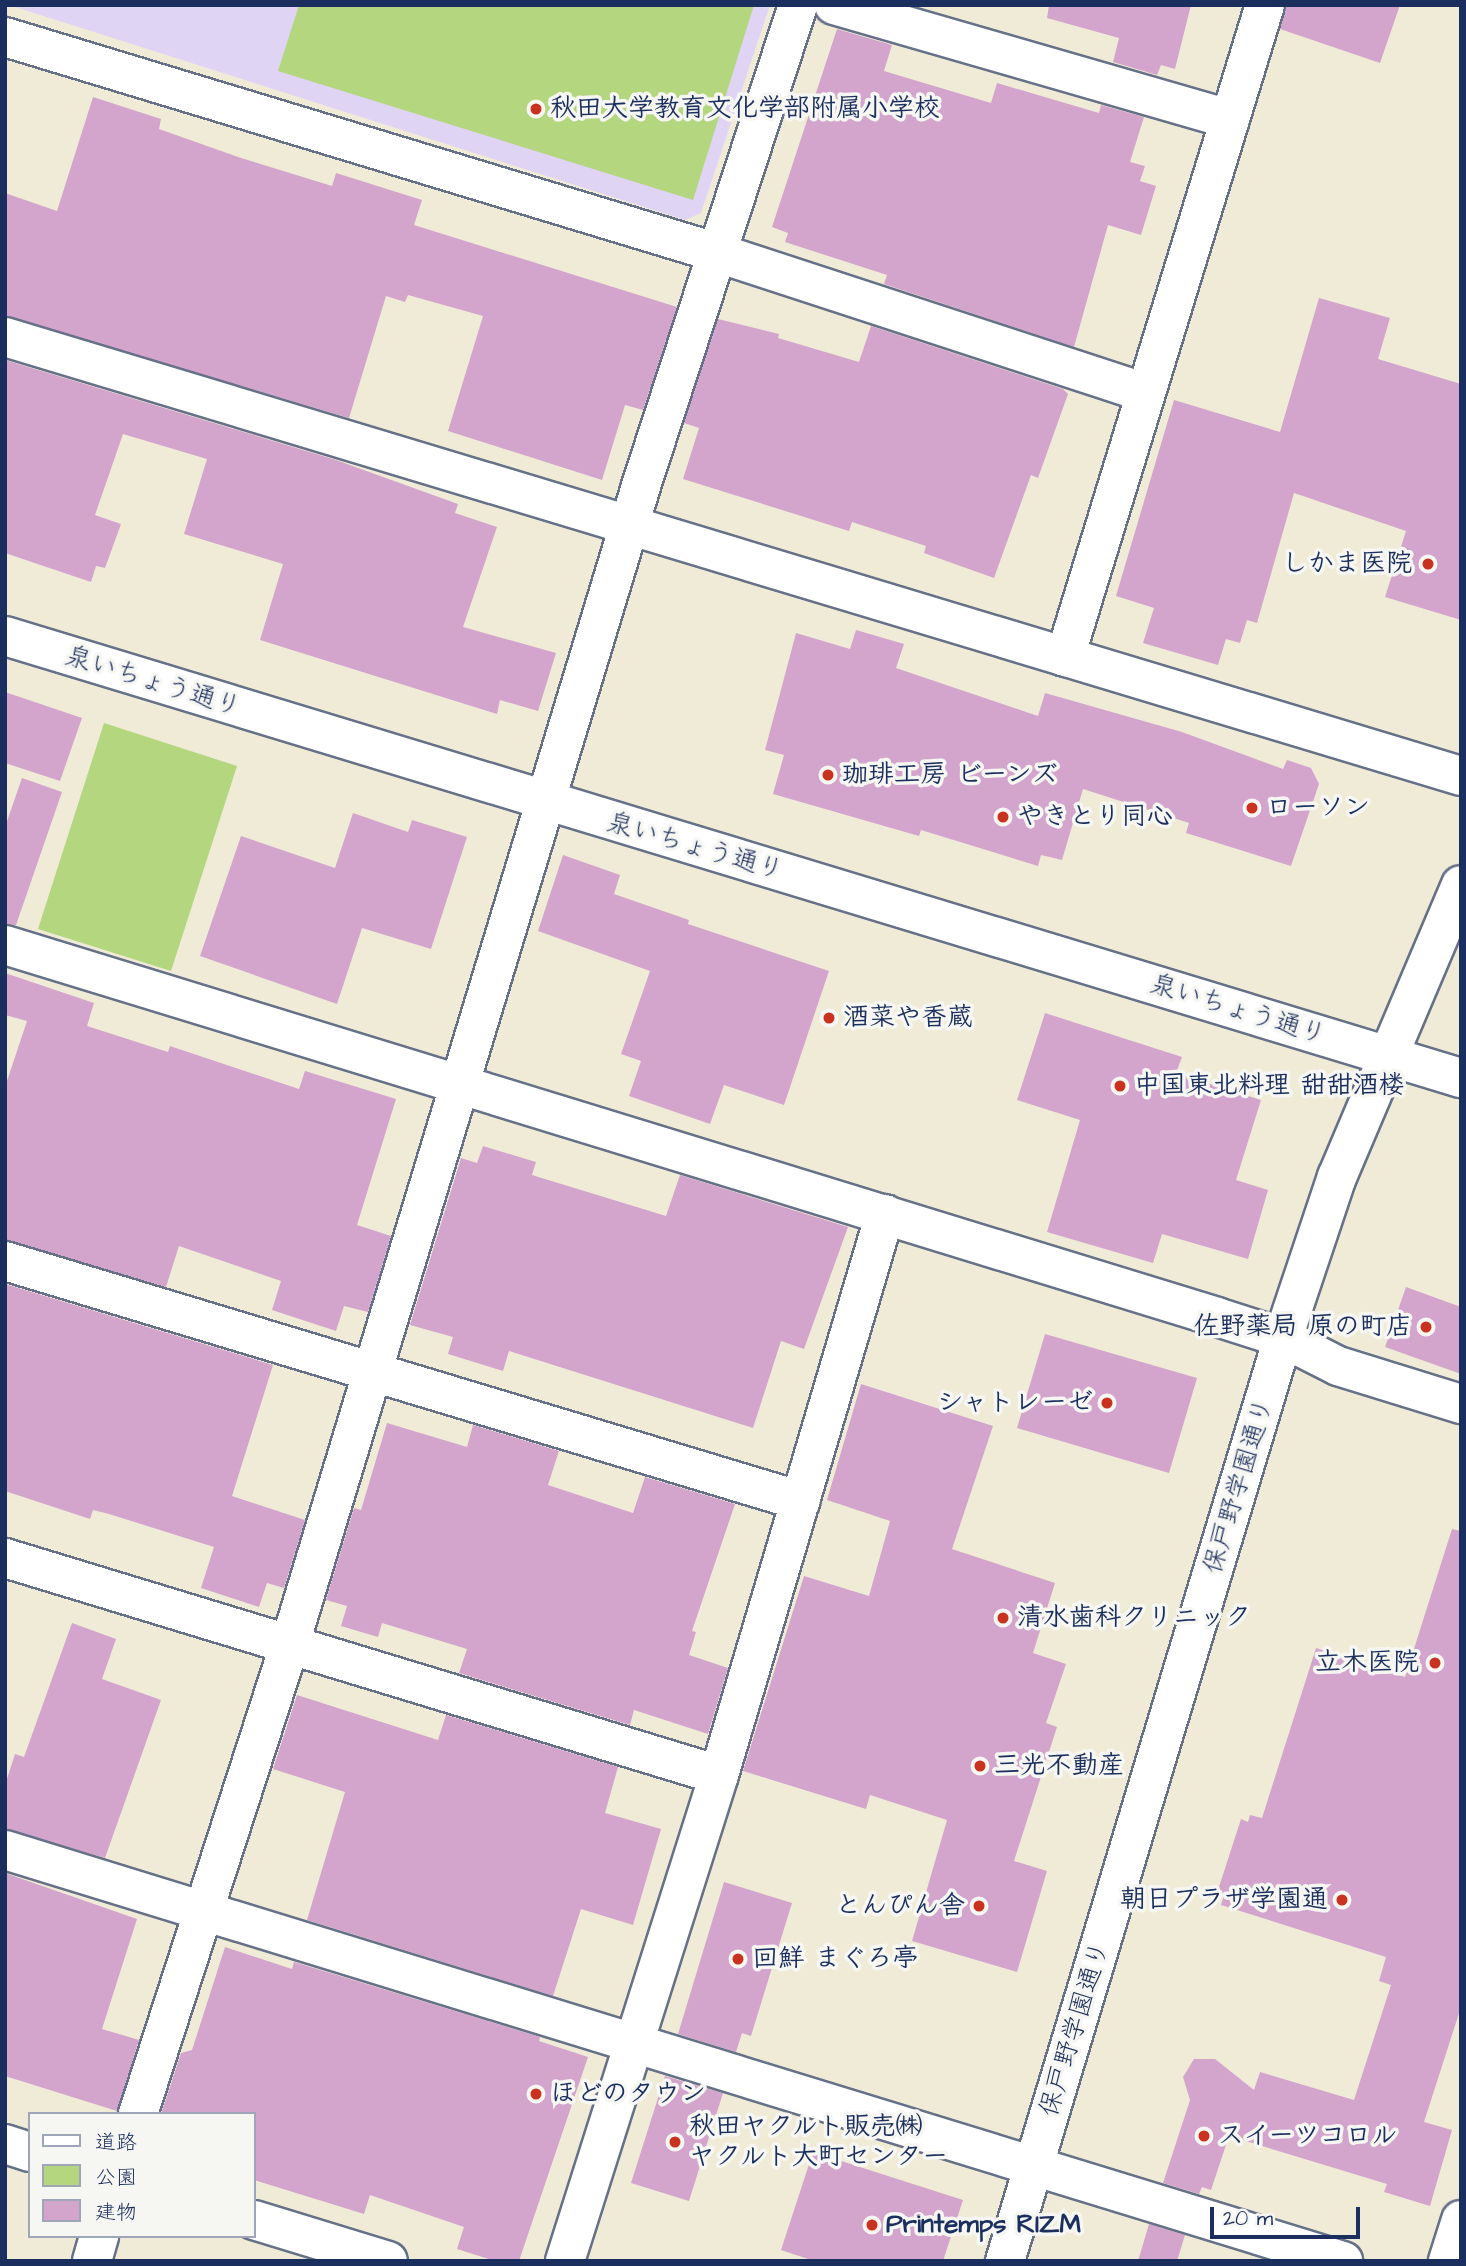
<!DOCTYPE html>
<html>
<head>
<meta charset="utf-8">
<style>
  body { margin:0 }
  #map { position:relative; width:1466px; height:2266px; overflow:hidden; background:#f0ebd7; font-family:"Architects Daughter","Klee One",sans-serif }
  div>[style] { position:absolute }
  .built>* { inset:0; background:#e0d4f4 }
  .green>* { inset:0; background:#b3d67f }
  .building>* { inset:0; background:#d3a5cd }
  .roads { filter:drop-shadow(2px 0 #667188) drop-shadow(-2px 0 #667188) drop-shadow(0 2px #667188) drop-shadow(0 -2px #667188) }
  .minor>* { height:38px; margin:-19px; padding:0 19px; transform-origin:19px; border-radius:19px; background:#fff }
  .dots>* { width:19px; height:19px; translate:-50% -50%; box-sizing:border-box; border:4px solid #f6f6f2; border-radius:50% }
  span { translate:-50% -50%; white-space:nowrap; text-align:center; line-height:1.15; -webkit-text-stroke:7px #f6f6f2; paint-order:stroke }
  .poi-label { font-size:26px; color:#1b2f5e; font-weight:700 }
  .left { translate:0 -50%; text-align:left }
  .right { translate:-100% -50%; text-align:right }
  .street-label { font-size:26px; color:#1b2f5e }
  .frame { position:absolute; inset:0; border:7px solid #1b2f5e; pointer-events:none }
  .legend { position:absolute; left:28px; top:2112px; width:228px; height:126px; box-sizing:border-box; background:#f6f6f2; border:2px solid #9ea6b7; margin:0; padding:9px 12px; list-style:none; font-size:21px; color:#1b2f5e }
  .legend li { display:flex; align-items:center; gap:14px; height:35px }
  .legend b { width:35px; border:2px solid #9ea6b7 }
  .scale { position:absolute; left:1210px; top:2207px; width:150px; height:32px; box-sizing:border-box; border:4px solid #1b2f5e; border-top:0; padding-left:9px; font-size:21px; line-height:24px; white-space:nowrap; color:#1b2f5e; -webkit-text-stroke:5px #f6f6f2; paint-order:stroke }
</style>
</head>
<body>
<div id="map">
  <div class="built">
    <div style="clip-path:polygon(9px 5px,770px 5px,701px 213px,685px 220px)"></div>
  </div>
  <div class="green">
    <div style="clip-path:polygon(299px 5px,754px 5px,693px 200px,278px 71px)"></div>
    <div style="clip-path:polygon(104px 723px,237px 766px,171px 971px,38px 929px)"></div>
  </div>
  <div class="building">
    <div style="clip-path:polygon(1049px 5px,1191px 5px,1175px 69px,1161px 65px,1157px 75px,1113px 62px,1119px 38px,1047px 18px)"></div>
    <div style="clip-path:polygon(1286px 5px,1400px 5px,1380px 63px,1280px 29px)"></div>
    <div style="clip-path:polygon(837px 29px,892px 45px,884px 71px,991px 103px,997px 83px,1099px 113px,1101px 105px,1144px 117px,1130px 162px,1145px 166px,1140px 181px,1156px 186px,1141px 235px,1108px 225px,1074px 347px,884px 284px,887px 275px,785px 242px,788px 233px,772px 227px)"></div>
    <div style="clip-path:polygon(93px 97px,161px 119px,159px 129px,241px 158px,332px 186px,336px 173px,422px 200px,414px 225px,677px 307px,643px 410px,625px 405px,602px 480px,448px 431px,483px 316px,408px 295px,405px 302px,386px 296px,349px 418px,5px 316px,5px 193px,57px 211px)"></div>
    <div style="clip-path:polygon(1319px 298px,1390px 318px,1378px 359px,1461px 384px,1461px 620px,1385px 597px,1406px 531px,1294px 493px,1257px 623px,1247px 620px,1240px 643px,1226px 639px,1218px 665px,1143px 643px,1154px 608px,1116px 596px,1174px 400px,1280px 432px)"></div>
    <div style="clip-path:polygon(718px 319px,779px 334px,778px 338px,859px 362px,871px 326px,1063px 389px,1068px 394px,1038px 478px,1031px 475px,994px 578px,924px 553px,926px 546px,852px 522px,849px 531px,683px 479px,699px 428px,684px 423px)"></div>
    <div style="clip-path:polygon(5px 360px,336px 460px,458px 504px,455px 513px,497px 527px,463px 627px,556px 653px,538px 711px,500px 700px,497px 714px,260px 640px,283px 564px,184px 534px,207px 459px,123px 434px,95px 515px,121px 524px,105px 568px,96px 566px,91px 582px,5px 553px)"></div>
    <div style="clip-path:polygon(856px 630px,904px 644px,896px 668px,1038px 716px,1045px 693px,1182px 732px,1283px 769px,1287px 760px,1311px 768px,1319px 784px,1291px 866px,1186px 833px,1189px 823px,1083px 789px,1062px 860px,1041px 855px,1038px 866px,921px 830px,919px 836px,773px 794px,784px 755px,765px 750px,796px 633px,850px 649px)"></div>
    <div style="clip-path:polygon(5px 692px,82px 718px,60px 781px,5px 763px)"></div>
    <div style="clip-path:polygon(22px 778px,62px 792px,16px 925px,5px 924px,5px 827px)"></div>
    <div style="clip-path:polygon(353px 813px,408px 832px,412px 820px,467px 837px,431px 949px,362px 928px,337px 1004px,200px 956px,241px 836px,335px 868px)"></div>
    <div style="clip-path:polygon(563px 855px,620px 875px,614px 894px,689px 920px,688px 924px,829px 971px,784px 1105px,724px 1085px,710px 1124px,629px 1096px,641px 1061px,621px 1054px,650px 971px,538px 931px)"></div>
    <div style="clip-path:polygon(5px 973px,94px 1003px,87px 1026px,168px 1052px,170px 1046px,299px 1089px,305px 1071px,396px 1099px,357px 1225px,391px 1236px,368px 1312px,344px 1306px,336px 1331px,272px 1310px,281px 1281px,179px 1246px,166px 1287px,5px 1240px,5px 1087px,27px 1021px,5px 1015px)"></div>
    <div style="clip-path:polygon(1045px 1013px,1182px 1057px,1176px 1073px,1261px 1100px,1236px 1180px,1268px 1190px,1248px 1259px,1162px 1234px,1153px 1263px,1047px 1232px,1080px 1120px,1017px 1100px)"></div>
    <div style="clip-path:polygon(483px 1146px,536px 1162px,532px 1175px,666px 1216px,680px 1175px,848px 1227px,804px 1349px,781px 1341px,753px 1428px,509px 1351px,503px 1371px,448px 1354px,453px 1337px,410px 1325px,461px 1158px,477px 1163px)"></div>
    <div style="clip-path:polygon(5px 1284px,273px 1365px,232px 1496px,305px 1520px,284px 1588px,267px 1583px,259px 1607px,201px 1588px,214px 1547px,109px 1514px,93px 1510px,90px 1519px,5px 1491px)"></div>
    <div style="clip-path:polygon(1406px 1287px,1461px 1307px,1461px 1374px,1385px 1347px)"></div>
    <div style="clip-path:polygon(1045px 1334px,1197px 1378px,1169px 1473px,1017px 1428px)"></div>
    <div style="clip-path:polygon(861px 1384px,993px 1426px,952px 1549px,1055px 1583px,1033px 1653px,1066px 1664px,1046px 1723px,1057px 1727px,1014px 1861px,1047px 1871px,1017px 1972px,912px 1941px,947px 1820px,870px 1795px,866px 1809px,743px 1771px,804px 1576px,869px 1596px,890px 1521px,827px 1500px)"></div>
    <div style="clip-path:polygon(387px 1423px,467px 1447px,473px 1425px,559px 1451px,548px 1485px,633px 1513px,645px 1477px,735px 1504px,692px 1631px,696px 1632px,689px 1655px,728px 1668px,708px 1734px,634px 1710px,630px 1725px,459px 1673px,467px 1649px,382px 1623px,378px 1637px,341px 1626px,347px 1606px,326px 1600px,354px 1508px,361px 1510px)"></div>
    <div style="clip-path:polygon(1452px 1529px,1461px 1531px,1461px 2007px,1424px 2122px,1452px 2130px,1430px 2206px,1384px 2192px,1387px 2184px,1229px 2136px,1211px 2190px,1202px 2187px,1199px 2194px,1163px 2183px,1190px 2100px,1183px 2077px,1194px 2059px,1215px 2059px,1254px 2090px,1260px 2072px,1354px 2100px,1391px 1985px,1379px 1981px,1386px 1957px,1221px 1905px,1224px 1895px,1217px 1893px,1241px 1819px,1248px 1822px,1250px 1815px,1262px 1818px,1316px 1648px,1405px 1677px)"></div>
    <div style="clip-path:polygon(72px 1623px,116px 1639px,102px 1679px,161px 1700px,105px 1858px,5px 1829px,5px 1785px,15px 1754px,24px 1757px)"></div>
    <div style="clip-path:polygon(297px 1695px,438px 1740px,446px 1715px,618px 1767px,605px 1813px,661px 1829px,633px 1925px,581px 1909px,553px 1996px,307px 1920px,345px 1792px,273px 1769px)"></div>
    <div style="clip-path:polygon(5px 1873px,137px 1919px,102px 2029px,139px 2040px,117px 2111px,5px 2076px)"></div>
    <div style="clip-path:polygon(724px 1882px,792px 1903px,751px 2036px,742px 2033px,736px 2052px,678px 2034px)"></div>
    <div style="clip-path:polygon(225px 1947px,292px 1969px,294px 1962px,540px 2037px,539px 2041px,588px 2057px,519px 2261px,495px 2261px,457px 2249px,464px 2227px,370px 2195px,364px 2214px,254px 2180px,254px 2114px,161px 2114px,181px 2053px,192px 2050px)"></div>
    <div style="clip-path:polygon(665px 2076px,723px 2093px,689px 2201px,631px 2183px)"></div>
    <div style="clip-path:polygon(813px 2152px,963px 2200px,943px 2261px,814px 2261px,781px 2250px)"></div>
    <div style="clip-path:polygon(1149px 2224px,1185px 2235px,1177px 2261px,1138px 2261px)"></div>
  </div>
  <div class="roads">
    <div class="minor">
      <div style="left:834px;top:5px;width:412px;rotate:16.1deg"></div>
      <div style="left:5px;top:37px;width:742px;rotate:16.85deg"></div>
      <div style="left:715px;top:252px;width:450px;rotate:18.1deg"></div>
      <div style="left:5px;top:337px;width:1521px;rotate:16.78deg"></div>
      <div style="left:5px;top:636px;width:1522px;rotate:16.89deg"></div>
      <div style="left:1065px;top:657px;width:682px;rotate:-72.95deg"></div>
      <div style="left:5px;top:945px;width:1268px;rotate:17.06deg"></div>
      <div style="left:1217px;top:1317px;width:69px;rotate:17.7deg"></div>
      <div style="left:1283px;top:1338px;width:62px;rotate:27deg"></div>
      <div style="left:1338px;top:1366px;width:129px;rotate:17.2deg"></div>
      <div style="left:5px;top:1261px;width:831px;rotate:16.78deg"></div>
      <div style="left:5px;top:1558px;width:746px;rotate:16.91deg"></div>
      <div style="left:5px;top:1850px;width:1400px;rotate:17.08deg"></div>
      <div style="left:138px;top:2114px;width:491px;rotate:-72.1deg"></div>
      <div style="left:289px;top:1647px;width:1213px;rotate:-73.13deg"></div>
      <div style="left:641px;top:486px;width:506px;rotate:-71.92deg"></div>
      <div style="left:5px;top:2144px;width:26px;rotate:18deg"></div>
      <div style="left:254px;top:2220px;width:140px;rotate:17deg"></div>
      <div style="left:92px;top:2261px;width:26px;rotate:-74deg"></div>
      <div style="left:565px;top:2261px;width:510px;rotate:-72.42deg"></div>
      <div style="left:719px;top:1775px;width:585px;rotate:-73.52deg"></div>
      <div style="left:1005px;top:2261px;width:964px;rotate:-73.24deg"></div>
      <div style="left:1283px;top:1338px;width:170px;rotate:-71.5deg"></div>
      <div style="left:1337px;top:1177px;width:317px;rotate:-67deg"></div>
      <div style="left:1448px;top:2261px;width:43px;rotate:-72.4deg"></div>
    </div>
  </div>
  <div class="dots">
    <div style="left:536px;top:109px;background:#c8321e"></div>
    <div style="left:1428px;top:564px;background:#c8321e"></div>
    <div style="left:828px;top:775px;background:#c8321e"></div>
    <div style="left:1252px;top:808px;background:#c8321e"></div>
    <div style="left:1003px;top:817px;background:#c8321e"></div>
    <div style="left:829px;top:1018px;background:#c8321e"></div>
    <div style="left:1120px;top:1086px;background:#c8321e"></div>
    <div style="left:1426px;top:1327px;background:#c8321e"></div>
    <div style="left:1107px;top:1403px;background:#c8321e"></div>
    <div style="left:1003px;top:1618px;background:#c8321e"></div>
    <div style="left:1435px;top:1663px;background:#c8321e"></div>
    <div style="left:980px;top:1766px;background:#c8321e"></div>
    <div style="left:1342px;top:1900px;background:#c8321e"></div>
    <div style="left:979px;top:1906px;background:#c8321e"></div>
    <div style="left:738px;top:1959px;background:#c8321e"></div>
    <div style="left:536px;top:2094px;background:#c8321e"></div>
    <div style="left:1204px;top:2136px;background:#c8321e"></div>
    <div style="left:675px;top:2142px;background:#c8321e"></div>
    <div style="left:872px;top:2225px;background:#c8321e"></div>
  </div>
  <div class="poi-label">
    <span class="left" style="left:550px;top:109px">秋田大学教育文化学部附属小学校</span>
    <span class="right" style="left:1412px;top:564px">しかま医院</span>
    <span class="left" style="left:842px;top:775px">珈琲工房 ビーンズ</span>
    <span class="left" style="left:1266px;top:808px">ローソン</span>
    <span class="left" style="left:1017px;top:817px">やきとり同心</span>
    <span class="left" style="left:843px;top:1018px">酒菜や香蔵</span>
    <span class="left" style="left:1134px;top:1086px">中国東北料理 甜甜酒楼</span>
    <span class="right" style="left:1412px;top:1327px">佐野薬局 原の町店</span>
    <span class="right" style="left:1093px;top:1403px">シャトレーゼ</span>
    <span class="left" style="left:1017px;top:1618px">清水歯科クリニック</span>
    <span class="right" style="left:1419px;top:1663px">立木医院</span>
    <span class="left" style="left:994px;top:1766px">三光不動産</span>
    <span class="right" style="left:1328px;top:1900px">朝日プラザ学園通</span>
    <span class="right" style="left:965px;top:1906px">とんぴん舎</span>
    <span class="left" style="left:752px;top:1959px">回鮮 まぐろ亭</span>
    <span class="left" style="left:550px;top:2094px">ほどのタウン</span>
    <span class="left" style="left:689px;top:2142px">秋田ヤクルト販売㈱<br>ヤクルト大町センター</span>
    <span class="left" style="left:1218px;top:2136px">スイーツコロル</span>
    <span class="left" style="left:886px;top:2225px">Printemps RIZM</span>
  </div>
  <div class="street-label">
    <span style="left:153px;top:682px;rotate:17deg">泉いちょう通り</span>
    <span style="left:695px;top:847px;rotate:16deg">泉いちょう通り</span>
    <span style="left:1238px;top:1010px;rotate:17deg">泉いちょう通り</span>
    <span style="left:1239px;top:1486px;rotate:-73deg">保戸野学園通り</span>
    <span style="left:1075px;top:2029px;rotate:-73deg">保戸野学園通り</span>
  </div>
  <div class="frame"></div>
  <ul class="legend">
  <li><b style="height:9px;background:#fff"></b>道路</li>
  <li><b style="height:19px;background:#b3d67f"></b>公園</li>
  <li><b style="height:19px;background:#d3a5cd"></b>建物</li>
  </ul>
  <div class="scale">20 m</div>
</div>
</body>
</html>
